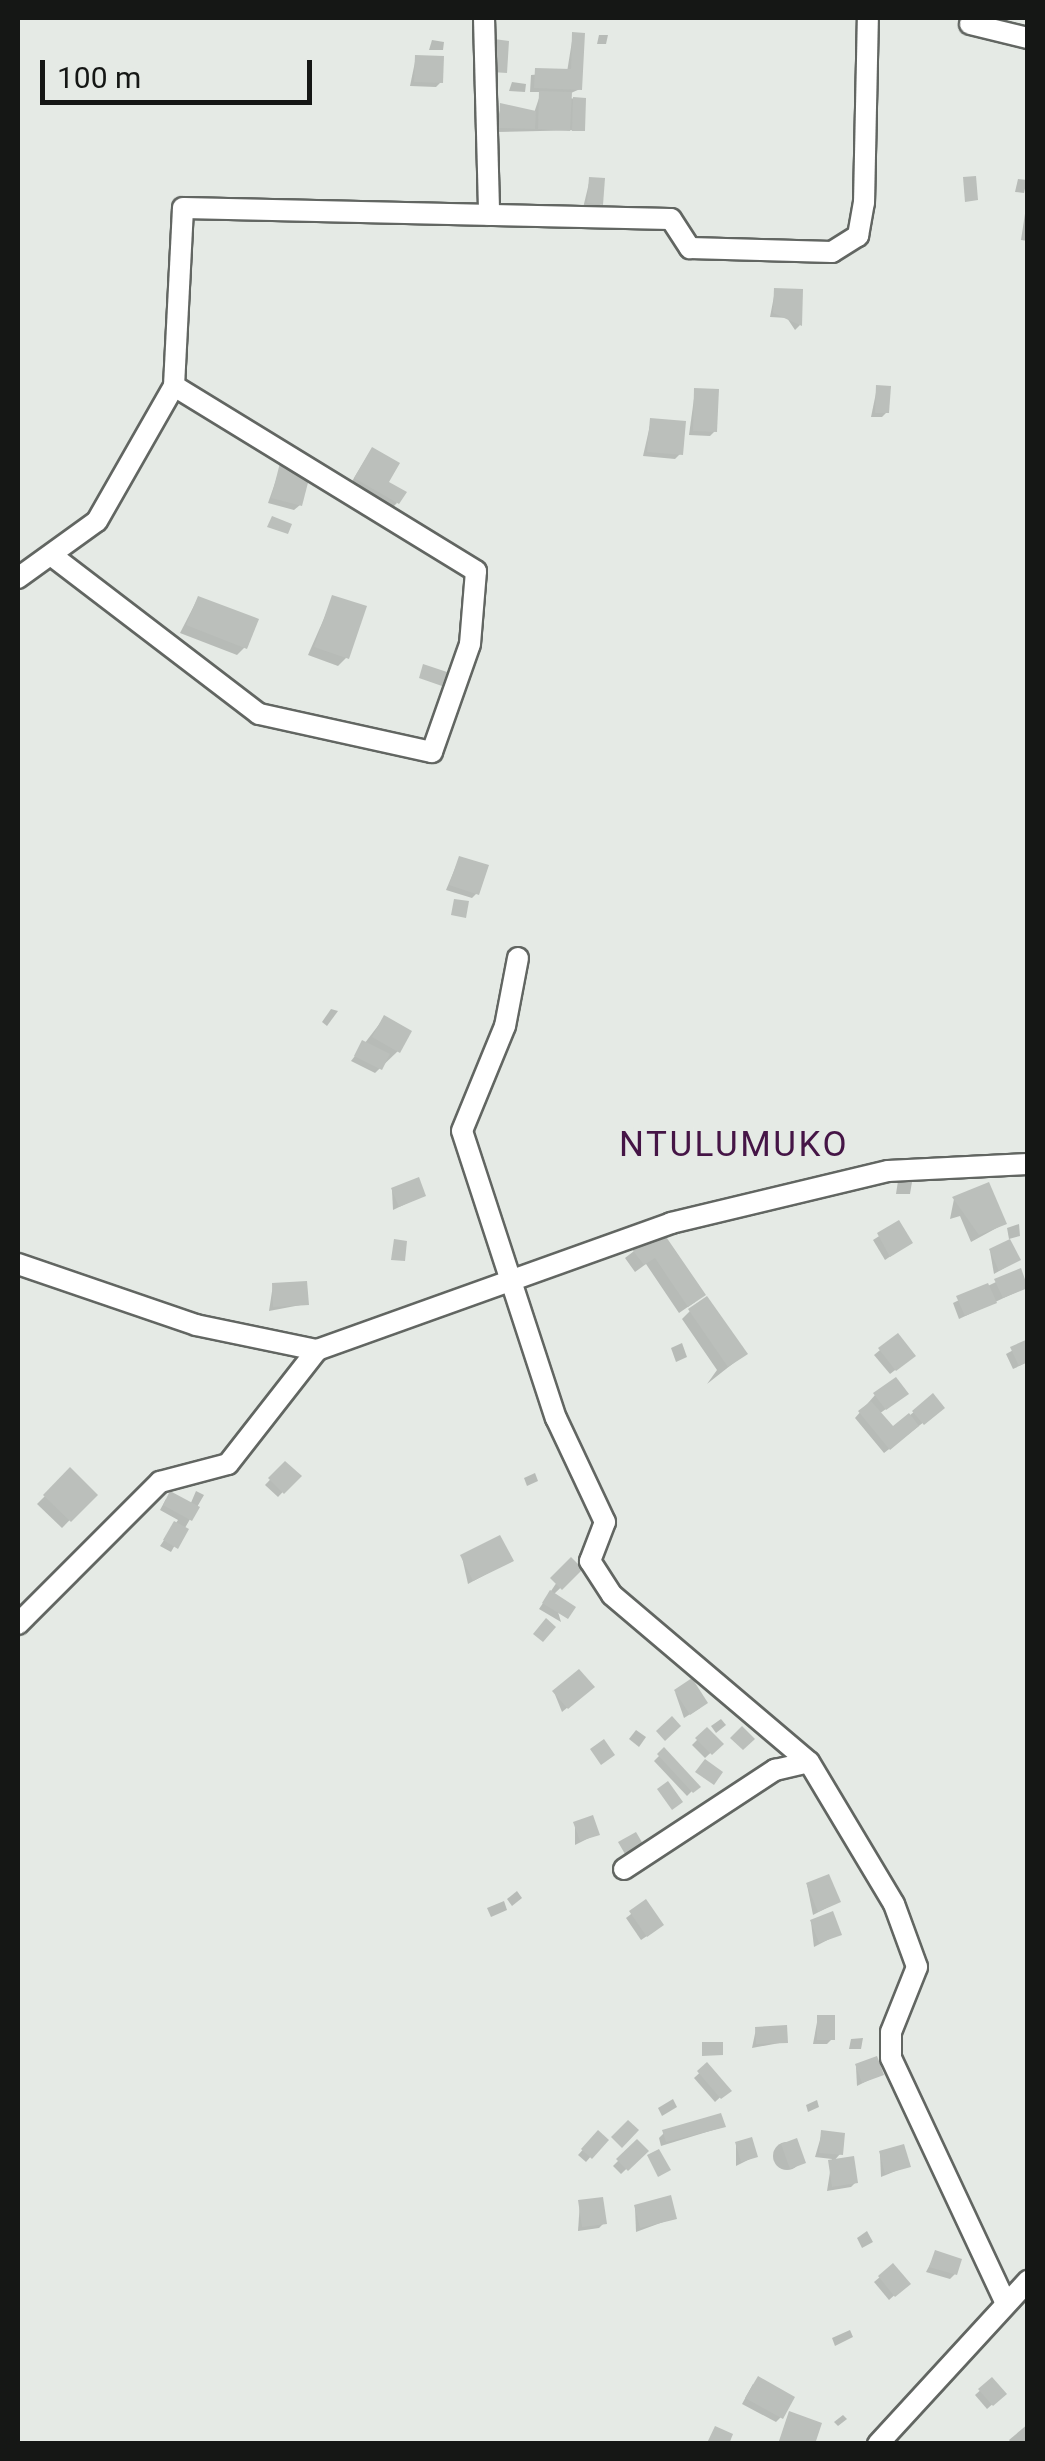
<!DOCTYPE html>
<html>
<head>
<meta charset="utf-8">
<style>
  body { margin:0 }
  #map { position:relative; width:1045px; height:2461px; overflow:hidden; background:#e5eae5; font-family:Roboto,sans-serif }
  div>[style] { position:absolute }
  .shadow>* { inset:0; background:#0003 }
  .round { border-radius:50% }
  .building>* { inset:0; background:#bbbfbb }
  .roads { filter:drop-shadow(2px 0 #626662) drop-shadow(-2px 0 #626662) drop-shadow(0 2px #626662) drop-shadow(0 -2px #626662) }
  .minor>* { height:20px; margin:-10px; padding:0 10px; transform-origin:10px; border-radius:10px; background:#fff }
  span { translate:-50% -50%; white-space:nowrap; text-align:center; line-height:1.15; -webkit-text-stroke:8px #e5eae5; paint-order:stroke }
  .quarter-label { font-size:35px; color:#451546; letter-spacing:2.5px }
  .frame { position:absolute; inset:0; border:20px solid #151715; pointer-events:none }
  .scale { position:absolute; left:40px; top:60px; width:272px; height:45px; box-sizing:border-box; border:5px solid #151715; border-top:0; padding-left:12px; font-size:30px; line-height:35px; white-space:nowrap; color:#151715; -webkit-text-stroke:8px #e5eae5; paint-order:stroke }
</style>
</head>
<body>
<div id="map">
  <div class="shadow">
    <div style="clip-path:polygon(573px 35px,580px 89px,562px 97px,583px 100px,583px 130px,495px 132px,501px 106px,534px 113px,541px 92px,530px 92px,531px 75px,567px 72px)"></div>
    <div style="clip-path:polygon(608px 35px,606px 44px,597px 44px,599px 35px)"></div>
    <div style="clip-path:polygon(432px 40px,444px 42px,443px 50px,429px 50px)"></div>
    <div style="clip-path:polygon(416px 57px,441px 82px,436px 87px,410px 86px)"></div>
    <div style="clip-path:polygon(512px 82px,526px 84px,525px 92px,509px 91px)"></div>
    <div style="clip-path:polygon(590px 179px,601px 204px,596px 209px,583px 208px)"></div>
    <div style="clip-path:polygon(1018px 179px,1027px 180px,1024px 193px,1015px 192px)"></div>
    <div style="clip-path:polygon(1026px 207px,1028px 207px,1028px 241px,1021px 240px)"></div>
    <div style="clip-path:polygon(775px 291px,800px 325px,795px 330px,787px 318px,770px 317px)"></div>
    <div style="clip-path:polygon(877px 388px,887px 412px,882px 417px,871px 417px)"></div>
    <div style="clip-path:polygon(695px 391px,715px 431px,710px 436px,689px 435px)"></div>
    <div style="clip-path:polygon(651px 421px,680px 454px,675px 459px,643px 456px)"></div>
    <div style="clip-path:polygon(368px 455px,397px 503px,392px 508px,351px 483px)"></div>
    <div style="clip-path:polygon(281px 466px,300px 505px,294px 510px,268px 503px)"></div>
    <div style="clip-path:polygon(198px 598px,245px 647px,237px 655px,180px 633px)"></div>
    <div style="clip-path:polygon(333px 598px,346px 658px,338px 666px,308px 655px)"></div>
    <div style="clip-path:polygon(459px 859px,477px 893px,472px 898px,446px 890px)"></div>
    <div style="clip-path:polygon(331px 1009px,338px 1011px,327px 1026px,322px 1022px)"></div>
    <div style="clip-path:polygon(384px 1018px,398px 1051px,375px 1073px,351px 1061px)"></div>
    <div style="clip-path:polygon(912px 1182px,910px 1194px,896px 1194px,898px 1181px)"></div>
    <div style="clip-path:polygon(392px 1190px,424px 1195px,393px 1210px)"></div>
    <div style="clip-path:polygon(954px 1199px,1004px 1224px,971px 1242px,960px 1216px,950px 1219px)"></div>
    <div style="clip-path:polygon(898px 1224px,910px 1243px,885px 1260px,873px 1240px)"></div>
    <div style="clip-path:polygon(1019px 1224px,1020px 1236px,1009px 1239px,1007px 1228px)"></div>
    <div style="clip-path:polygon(660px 1231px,695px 1302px,679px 1313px,646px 1264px,635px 1272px,625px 1258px)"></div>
    <div style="clip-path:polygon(990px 1251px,1018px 1260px,994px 1274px)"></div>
    <div style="clip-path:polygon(996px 1282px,1027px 1287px,959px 1319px,953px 1303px)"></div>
    <div style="clip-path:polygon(273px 1285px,306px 1304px,269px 1311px)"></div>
    <div style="clip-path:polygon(690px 1311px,745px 1354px,707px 1384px,717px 1370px,682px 1319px)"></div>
    <div style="clip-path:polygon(897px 1336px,908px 1360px,890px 1374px,874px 1355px)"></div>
    <div style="clip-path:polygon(1028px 1342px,1028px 1362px,1013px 1369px,1006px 1354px)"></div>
    <div style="clip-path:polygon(682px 1343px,687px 1357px,676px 1362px,671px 1348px)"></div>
    <div style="clip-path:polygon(875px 1395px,901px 1398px,879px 1414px,892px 1430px,932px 1397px,942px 1408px,884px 1453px,855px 1418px)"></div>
    <div style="clip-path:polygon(285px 1464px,298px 1476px,278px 1497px,265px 1485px)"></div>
    <div style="clip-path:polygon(70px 1471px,94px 1495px,62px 1528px,37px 1504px)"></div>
    <div style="clip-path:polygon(535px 1473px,538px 1481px,527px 1486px,524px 1478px)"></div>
    <div style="clip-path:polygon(196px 1491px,204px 1495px,171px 1552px,160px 1546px,178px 1520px,160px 1510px,166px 1499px,190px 1505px)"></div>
    <div style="clip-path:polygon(462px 1557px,510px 1561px,468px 1584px)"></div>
    <div style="clip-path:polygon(571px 1561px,580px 1569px,553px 1595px,561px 1622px,539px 1609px)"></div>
    <div style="clip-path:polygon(554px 1692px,586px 1692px,562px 1712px)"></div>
    <div style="clip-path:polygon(675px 1692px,700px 1708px,684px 1718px)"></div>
    <div style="clip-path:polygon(721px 1719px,726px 1725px,716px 1733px,711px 1726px)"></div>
    <div style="clip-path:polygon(636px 1730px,646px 1737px,639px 1747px,629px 1739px)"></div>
    <div style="clip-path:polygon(707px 1730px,720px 1744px,705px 1758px,692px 1745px)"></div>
    <div style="clip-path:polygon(664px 1751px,697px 1786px,687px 1796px,654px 1761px)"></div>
    <div style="clip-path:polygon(575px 1824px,597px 1834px,575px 1845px)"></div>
    <div style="clip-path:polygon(807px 1885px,838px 1902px,813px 1915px)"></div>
    <div style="clip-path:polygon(517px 1891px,522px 1898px,512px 1906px,507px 1899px)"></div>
    <div style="clip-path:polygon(504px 1901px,507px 1910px,491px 1917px,487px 1908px)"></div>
    <div style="clip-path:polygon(645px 1903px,656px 1930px,641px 1940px,626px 1918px)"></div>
    <div style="clip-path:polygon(811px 1922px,839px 1934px,814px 1947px)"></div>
    <div style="clip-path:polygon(818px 2017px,832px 2039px,827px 2044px,813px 2044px)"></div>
    <div style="clip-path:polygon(756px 2029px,785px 2042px,752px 2048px)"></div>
    <div style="clip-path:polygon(863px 2038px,861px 2049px,849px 2049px,851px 2039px)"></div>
    <div style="clip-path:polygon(707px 2066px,728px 2090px,715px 2102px,694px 2078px)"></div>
    <div style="clip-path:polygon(856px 2067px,881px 2074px,857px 2086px)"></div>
    <div style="clip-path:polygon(673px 2099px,677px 2107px,662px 2116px,658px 2108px)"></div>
    <div style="clip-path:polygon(817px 2100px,819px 2107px,808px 2112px,806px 2105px)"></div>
    <div style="clip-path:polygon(723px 2127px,661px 2146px,659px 2138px,664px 2133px)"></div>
    <div style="clip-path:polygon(598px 2133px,605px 2140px,586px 2162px,578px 2155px)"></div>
    <div style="clip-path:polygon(822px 2133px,840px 2154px,833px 2162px,856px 2182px,851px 2187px,827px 2191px,832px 2159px,815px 2157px)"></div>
    <div style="clip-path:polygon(637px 2142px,645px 2151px,621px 2174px,613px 2166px)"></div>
    <div class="round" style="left:773px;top:2142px;width:28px;height:28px"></div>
    <div style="clip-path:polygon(736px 2144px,756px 2156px,736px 2166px)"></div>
    <div style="clip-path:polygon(880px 2154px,908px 2166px,881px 2177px)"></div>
    <div style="clip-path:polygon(580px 2202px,604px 2223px,599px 2228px,578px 2231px)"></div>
    <div style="clip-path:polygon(635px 2207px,674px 2218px,636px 2232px)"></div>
    <div style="clip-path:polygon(867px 2231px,873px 2242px,862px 2248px,857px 2238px)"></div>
    <div style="clip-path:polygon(936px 2253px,955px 2274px,950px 2279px,926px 2272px)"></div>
    <div style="clip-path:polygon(893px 2266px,907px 2284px,889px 2300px,874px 2282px)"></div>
    <div style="clip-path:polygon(850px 2330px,853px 2337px,835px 2346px,832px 2338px)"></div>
    <div style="clip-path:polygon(992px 2380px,1004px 2394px,987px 2409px,975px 2395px)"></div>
    <div style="clip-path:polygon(753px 2384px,781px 2417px,776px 2422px,742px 2404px)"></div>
    <div style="clip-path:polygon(843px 2415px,847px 2419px,838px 2426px,834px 2422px)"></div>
    <div style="clip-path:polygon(1028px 2424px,1028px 2444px,1012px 2444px,1009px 2440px)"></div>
  </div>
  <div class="building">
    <div style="clip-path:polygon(572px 32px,585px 33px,582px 90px,534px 88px,535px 68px,571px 69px)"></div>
    <div style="clip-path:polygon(494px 39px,509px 41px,507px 73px,491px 72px)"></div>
    <div style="clip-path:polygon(415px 55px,444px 56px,443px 83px,414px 82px)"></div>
    <div style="clip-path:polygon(539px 91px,572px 92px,570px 131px,538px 129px)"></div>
    <div style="clip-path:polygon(573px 97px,586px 98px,585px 131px,572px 131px)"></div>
    <div style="clip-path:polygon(500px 103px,536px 111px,535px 129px,499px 128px)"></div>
    <div style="clip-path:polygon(976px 176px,978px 200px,965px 202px,963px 177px)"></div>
    <div style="clip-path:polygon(589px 177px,605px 178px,603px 205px,587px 203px)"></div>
    <div style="clip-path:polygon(774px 288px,803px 289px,802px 326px,773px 313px)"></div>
    <div style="clip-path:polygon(876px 385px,891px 386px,889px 413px,875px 413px)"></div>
    <div style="clip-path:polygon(694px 388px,719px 389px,717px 432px,693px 431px)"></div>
    <div style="clip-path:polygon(650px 418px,686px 421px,683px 455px,647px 452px)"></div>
    <div style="clip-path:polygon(372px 447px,400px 463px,389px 482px,407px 492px,399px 504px,354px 478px)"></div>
    <div style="clip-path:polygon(280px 463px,311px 471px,302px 506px,271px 498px)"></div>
    <div style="clip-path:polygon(272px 516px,292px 524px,288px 534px,267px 527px)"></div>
    <div style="clip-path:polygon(332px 595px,367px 606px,349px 659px,314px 647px)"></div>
    <div style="clip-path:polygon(198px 596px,259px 619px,247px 649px,186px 625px)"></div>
    <div style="clip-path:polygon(423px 664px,447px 672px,442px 686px,419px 678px)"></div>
    <div style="clip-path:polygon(459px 856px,489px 865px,479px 895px,449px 885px)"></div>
    <div style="clip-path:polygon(454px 899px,469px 901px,466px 918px,451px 915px)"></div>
    <div style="clip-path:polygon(384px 1015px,412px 1031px,400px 1053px,372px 1037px)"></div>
    <div style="clip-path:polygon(362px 1040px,390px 1054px,382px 1070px,354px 1056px)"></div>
    <div style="clip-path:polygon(419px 1177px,426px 1196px,399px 1207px,391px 1188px)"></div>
    <div style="clip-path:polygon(989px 1182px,1007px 1224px,979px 1235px,952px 1197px)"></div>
    <div style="clip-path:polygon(899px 1220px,913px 1243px,890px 1257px,877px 1233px)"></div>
    <div style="clip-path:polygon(660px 1228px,706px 1295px,688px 1307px,655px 1258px,644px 1265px,631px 1248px)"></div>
    <div style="clip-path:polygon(394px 1239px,407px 1241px,405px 1261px,391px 1260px)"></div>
    <div style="clip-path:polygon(1010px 1239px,1021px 1260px,999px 1271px,989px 1249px)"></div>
    <div style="clip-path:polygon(1021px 1268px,1028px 1288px,1003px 1298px,994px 1279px)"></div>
    <div style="clip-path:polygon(307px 1281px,309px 1305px,273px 1307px,272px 1283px)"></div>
    <div style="clip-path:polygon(988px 1283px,997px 1303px,965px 1316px,956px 1296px)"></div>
    <div style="clip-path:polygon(707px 1296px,748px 1354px,728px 1367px,688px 1309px)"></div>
    <div style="clip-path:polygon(898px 1333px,916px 1356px,896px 1371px,878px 1348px)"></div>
    <div style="clip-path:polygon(1028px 1339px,1028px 1361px,1019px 1366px,1010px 1347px)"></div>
    <div style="clip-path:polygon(896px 1377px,909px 1394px,886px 1410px,873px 1393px)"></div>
    <div style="clip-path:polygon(933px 1393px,945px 1408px,924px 1425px,912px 1411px)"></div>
    <div style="clip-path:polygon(871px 1401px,893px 1426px,909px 1413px,919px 1426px,890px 1450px,858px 1411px)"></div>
    <div style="clip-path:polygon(285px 1461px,302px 1476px,284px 1494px,268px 1478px)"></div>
    <div style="clip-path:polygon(70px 1467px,98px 1495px,71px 1522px,43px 1495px)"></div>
    <div style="clip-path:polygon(170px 1491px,200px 1507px,192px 1521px,163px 1505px)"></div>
    <div style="clip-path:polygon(174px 1521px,189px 1529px,178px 1549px,163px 1540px)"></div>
    <div style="clip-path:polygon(500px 1535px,514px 1561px,473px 1581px,460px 1555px)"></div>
    <div style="clip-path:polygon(571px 1557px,583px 1569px,562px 1590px,550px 1578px)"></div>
    <div style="clip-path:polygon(550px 1590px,576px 1607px,568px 1619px,542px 1603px)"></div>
    <div style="clip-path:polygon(546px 1618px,556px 1627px,543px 1642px,533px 1634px)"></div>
    <div style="clip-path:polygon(579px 1669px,595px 1687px,568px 1709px,552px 1691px)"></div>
    <div style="clip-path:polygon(692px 1678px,708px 1703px,690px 1715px,674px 1690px)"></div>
    <div style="clip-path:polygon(672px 1716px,681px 1726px,665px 1741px,656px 1731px)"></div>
    <div style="clip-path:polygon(742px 1726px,755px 1739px,743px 1750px,730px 1738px)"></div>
    <div style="clip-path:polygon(707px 1727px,724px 1744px,712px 1755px,695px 1738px)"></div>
    <div style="clip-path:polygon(604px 1739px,615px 1755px,601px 1765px,590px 1749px)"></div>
    <div style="clip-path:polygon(664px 1747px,701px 1787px,693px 1793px,657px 1754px)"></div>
    <div style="clip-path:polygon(705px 1759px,723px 1772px,714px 1785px,695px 1772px)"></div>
    <div style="clip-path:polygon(668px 1781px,683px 1802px,672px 1810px,657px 1789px)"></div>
    <div style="clip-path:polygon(593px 1815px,600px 1835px,580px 1841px,573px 1822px)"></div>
    <div style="clip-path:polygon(636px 1832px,643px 1844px,625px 1854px,618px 1842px)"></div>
    <div style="clip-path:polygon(829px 1874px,841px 1902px,818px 1912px,806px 1883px)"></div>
    <div style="clip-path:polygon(646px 1899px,664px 1925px,647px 1937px,629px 1911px)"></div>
    <div style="clip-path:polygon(833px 1911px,842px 1935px,819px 1943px,810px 1920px)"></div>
    <div style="clip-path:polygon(817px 2015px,835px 2015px,835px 2040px,817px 2040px)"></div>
    <div style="clip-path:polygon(787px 2025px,788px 2043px,756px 2044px,755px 2027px)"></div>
    <div style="clip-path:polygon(702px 2042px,723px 2042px,723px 2055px,702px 2056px)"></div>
    <div style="clip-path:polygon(877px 2056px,884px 2075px,862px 2083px,855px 2064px)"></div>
    <div style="clip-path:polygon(707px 2062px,732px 2091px,721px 2099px,697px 2071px)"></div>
    <div style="clip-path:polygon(721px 2113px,726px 2127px,666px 2142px,662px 2130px)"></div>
    <div style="clip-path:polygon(628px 2120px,639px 2130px,622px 2148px,611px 2137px)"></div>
    <div style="clip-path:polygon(598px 2130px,609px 2140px,592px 2159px,581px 2149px)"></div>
    <div style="clip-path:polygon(821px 2130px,845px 2133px,843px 2155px,819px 2153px)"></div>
    <div style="clip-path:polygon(752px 2137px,758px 2157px,741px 2162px,735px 2142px)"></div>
    <div style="clip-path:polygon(797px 2138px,806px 2163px,790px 2169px,781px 2144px)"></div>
    <div style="clip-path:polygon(637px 2139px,649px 2151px,628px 2171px,616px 2159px)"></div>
    <div style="clip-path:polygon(904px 2144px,911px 2167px,885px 2174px,879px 2151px)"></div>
    <div style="clip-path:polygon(659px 2149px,671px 2170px,658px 2177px,647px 2155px)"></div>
    <div style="clip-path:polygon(854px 2156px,858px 2183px,832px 2187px,828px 2160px)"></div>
    <div style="clip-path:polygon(671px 2195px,677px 2219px,640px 2228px,634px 2205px)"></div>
    <div style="clip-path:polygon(603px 2197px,607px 2224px,582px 2227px,578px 2200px)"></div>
    <div style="clip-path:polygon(935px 2250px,962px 2259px,957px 2275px,929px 2267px)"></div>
    <div style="clip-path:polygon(893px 2263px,911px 2284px,895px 2297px,878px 2276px)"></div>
    <div style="clip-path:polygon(758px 2376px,795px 2397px,783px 2419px,745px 2398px)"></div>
    <div style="clip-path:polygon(992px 2377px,1007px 2394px,993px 2406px,978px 2389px)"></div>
    <div style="clip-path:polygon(789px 2411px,822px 2423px,815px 2444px,778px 2444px)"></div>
    <div style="clip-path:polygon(715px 2426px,733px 2434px,729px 2444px,708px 2441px)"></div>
  </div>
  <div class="roads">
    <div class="minor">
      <div style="left:484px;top:18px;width:197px;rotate:88.5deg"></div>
      <div style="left:970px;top:24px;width:60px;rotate:13.6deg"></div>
      <div style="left:55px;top:558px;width:257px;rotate:37.4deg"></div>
      <div style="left:259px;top:714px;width:177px;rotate:12.4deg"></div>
      <div style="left:432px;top:752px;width:114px;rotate:-70.6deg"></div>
      <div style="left:470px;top:644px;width:73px;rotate:-85.3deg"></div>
      <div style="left:476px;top:571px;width:354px;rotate:-148.5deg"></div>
      <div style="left:18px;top:578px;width:97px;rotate:-35.8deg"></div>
      <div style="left:97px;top:521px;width:155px;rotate:-60.3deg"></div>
      <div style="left:174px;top:386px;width:178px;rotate:-87.1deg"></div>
      <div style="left:183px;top:208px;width:488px;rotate:1.3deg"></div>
      <div style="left:671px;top:219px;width:35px;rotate:57deg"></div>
      <div style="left:690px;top:248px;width:142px;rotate:1.6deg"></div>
      <div style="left:832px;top:252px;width:31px;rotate:-32deg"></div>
      <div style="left:858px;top:236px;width:34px;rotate:-80deg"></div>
      <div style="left:864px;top:203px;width:185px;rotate:-88.8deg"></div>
      <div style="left:518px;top:958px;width:69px;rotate:100.8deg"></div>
      <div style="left:505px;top:1026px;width:113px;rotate:112.3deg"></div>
      <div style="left:462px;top:1131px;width:302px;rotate:71.9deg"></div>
      <div style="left:556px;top:1418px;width:115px;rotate:64.8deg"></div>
      <div style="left:605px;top:1522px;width:42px;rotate:111deg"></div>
      <div style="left:590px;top:1561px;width:40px;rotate:57.1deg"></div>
      <div style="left:612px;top:1595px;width:258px;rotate:40.3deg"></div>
      <div style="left:18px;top:1264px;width:188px;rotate:18.9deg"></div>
      <div style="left:196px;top:1325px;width:124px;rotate:11.7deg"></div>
      <div style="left:18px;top:1624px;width:201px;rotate:-45deg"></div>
      <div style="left:160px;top:1482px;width:70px;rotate:-14.8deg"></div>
      <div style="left:228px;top:1464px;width:145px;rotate:-52deg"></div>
      <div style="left:317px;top:1350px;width:376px;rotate:-19.7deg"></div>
      <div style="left:671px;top:1223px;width:223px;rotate:-13.5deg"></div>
      <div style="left:888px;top:1171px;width:140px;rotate:-2.9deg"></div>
      <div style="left:624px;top:1869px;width:181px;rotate:-33.3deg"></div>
      <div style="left:775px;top:1770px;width:35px;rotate:-13deg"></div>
      <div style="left:809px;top:1762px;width:165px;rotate:59.1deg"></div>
      <div style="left:894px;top:1904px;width:67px;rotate:69.9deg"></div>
      <div style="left:917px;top:1967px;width:70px;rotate:111.8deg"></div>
      <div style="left:891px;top:2032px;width:26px;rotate:90deg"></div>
      <div style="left:891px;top:2058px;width:268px;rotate:64.9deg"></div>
      <div style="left:878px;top:2444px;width:222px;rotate:-47.4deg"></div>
    </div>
  </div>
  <div class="quarter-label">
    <span style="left:734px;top:1145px">NTULUMUKO</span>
  </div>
  <div class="frame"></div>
  <div class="scale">100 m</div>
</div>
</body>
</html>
